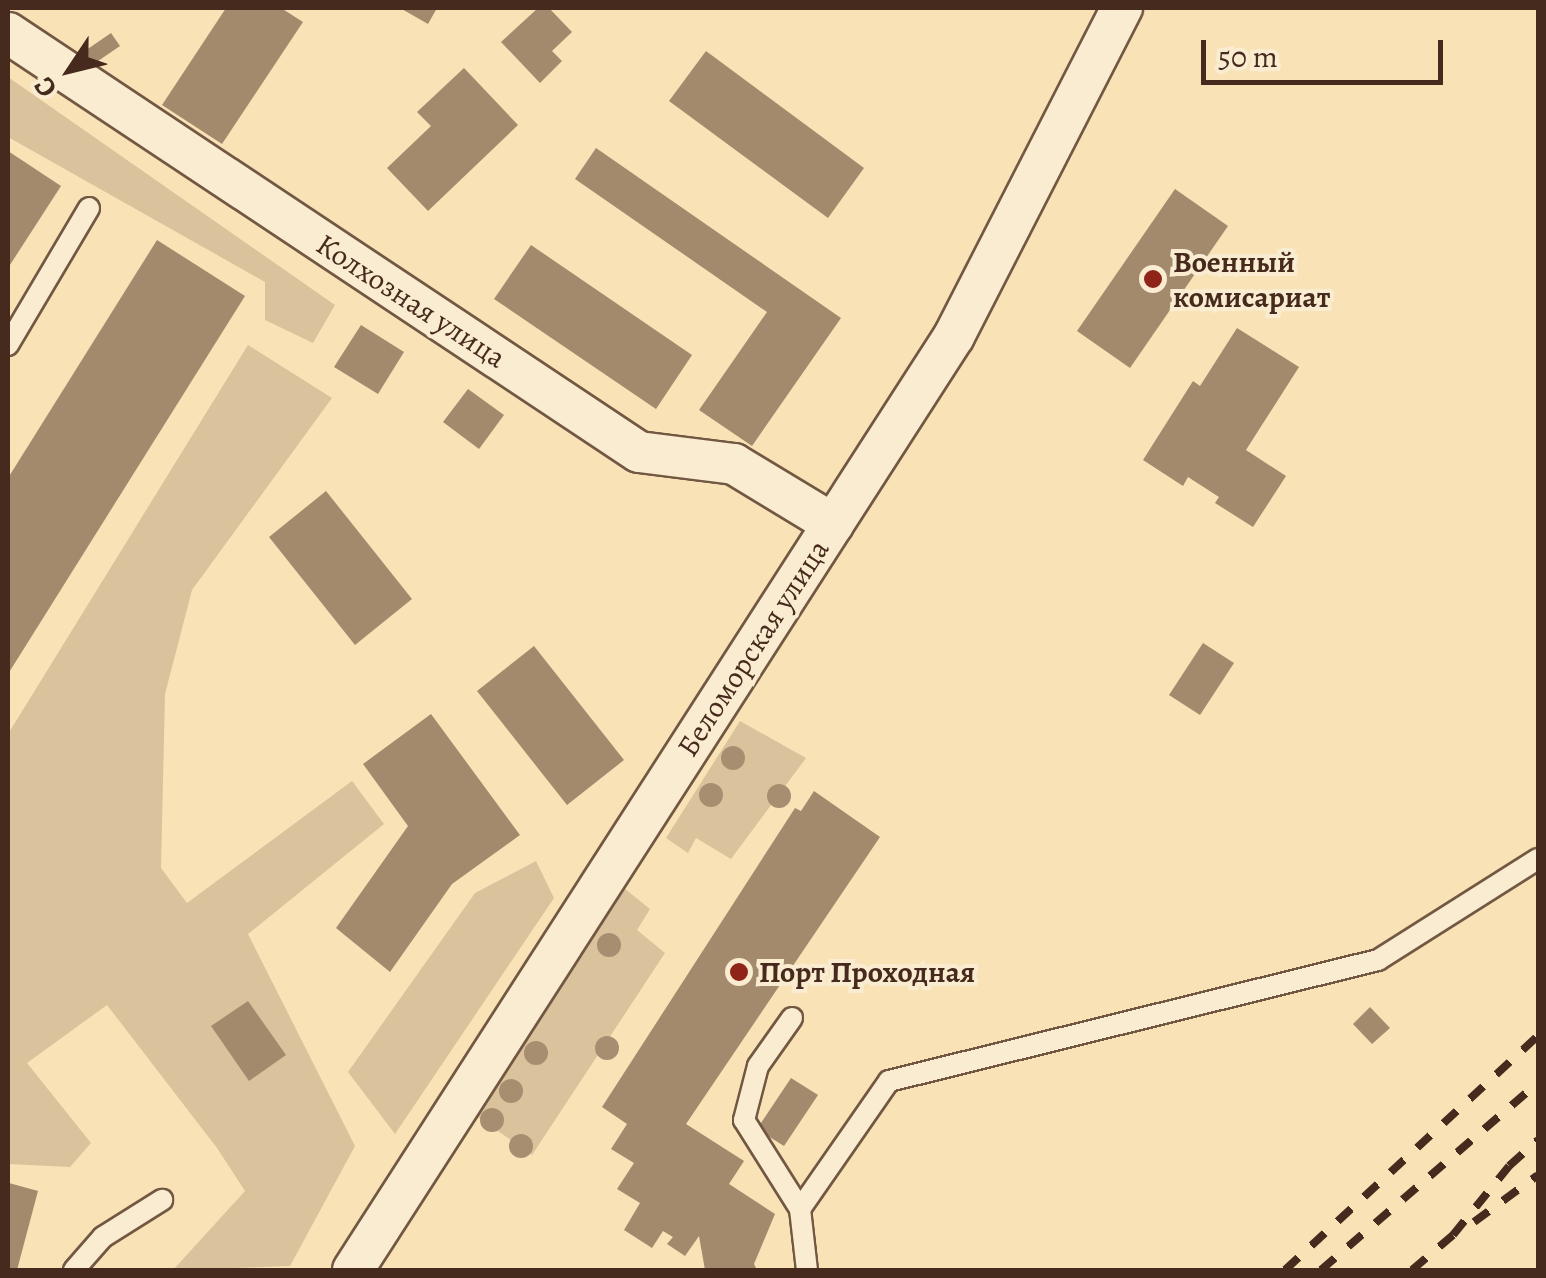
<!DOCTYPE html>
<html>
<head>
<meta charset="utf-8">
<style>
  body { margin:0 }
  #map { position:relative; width:1546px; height:1278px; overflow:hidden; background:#f8e2b6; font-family:Alegreya,serif }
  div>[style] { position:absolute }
  .green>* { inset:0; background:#dac39c }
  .building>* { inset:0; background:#a38a6d }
  .roads { filter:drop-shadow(2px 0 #725843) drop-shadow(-2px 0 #725843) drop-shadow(0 2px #725843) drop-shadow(0 -2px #725843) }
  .service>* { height:20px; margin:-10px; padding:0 10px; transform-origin:10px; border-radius:10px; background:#faecd0 }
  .minor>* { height:40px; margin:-20px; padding:0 20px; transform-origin:20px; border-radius:20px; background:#faecd0 }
  .rail>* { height:8px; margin-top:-4px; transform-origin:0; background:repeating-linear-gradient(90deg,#462a1d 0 18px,transparent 0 36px) }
  .trees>* { width:24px; height:24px; margin:-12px; border-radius:50%; background:#a78e70 }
  .dots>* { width:28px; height:28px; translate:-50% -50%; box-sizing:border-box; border:5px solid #faecd0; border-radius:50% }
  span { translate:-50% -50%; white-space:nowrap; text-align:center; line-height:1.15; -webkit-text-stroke:8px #faecd0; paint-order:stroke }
  .poi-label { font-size:30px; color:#462a1d; font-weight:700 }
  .left { translate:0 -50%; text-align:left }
  .street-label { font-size:30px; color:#462a1d }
  .frame { position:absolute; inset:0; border:10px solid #462a1d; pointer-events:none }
  .north { position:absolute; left:20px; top:20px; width:100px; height:100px; -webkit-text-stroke:8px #faecd0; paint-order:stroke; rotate:235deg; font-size:28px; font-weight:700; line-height:40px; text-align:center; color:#462a1d }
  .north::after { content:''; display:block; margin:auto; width:35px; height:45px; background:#462a1d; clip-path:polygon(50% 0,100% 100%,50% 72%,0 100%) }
  .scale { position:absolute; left:1201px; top:40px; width:242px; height:45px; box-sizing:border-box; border:5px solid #462a1d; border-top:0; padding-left:12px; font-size:30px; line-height:35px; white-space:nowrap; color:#462a1d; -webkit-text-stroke:8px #faecd0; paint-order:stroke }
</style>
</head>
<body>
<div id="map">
  <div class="green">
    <div style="clip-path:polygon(8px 77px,335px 305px,313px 343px,265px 320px,265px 282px,8px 137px)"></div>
    <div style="clip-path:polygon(248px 345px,332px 398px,192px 590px,165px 694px,161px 868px,187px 903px,352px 781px,384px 824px,248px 934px,355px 1146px,290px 1266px,173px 1270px,245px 1191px,217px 1148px,107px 1005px,27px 1063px,91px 1143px,70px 1167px,8px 1164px,8px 734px)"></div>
    <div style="clip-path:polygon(740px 721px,806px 758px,731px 859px,696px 838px,688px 853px,666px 838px)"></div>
    <div style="clip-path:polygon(536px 861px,554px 898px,395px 1134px,348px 1072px,475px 893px)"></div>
    <div style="clip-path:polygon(624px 888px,650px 909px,637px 930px,665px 953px,532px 1155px,477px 1116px)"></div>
  </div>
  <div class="building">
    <div style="clip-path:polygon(226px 8px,281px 8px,303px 22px,222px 144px,162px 105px)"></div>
    <div style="clip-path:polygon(400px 8px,437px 8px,428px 24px)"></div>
    <div style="clip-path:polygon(538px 8px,549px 8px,572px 32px,552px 51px,562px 61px,540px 83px,501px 42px)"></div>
    <div style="clip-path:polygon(111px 33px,120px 46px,85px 70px,76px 57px)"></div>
    <div style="clip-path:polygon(706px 51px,864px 168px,828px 218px,669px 101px)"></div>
    <div style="clip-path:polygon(464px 68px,518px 125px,428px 211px,387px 168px,431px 126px,417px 112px)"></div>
    <div style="clip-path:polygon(596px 148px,841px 318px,752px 446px,699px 410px,767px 312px,575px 179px)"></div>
    <div style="clip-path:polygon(8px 151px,61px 186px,8px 268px)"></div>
    <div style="clip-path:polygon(1175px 189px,1228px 226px,1130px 368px,1077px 331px)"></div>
    <div style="clip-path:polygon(157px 240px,245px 296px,8px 674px,8px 478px)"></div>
    <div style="clip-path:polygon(531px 245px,692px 355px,656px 409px,494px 299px)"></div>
    <div style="clip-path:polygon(361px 325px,404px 352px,378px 394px,334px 367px)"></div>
    <div style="clip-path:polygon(1237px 328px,1299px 367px,1246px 450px,1286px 476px,1253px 527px,1215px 503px,1219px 497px,1188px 477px,1183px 486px,1143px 460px,1193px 381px,1200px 386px)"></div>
    <div style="clip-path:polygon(468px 389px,504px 415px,479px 449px,443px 422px)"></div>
    <div style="clip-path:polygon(326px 491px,412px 599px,355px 645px,269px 537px)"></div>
    <div style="clip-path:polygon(1203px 643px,1234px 663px,1200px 715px,1169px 695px)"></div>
    <div style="clip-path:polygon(534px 646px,624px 760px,567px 805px,477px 691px)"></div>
    <div style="clip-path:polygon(431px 714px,520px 835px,452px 884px,390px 972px,336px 928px,408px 826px,363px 764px)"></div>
    <div style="clip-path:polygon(814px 791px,880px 837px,686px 1124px,744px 1161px,729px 1184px,775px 1214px,754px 1264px,757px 1270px,705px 1270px,699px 1236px,685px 1256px,667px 1244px,673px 1237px,663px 1231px,652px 1248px,624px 1230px,640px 1203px,617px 1189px,634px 1163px,611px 1149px,627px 1124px,602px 1107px,795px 808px,801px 811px)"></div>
    <div style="clip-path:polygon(248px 1001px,286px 1055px,249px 1081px,211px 1026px)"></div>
    <div style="clip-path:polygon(1370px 1007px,1390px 1028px,1372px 1044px,1353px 1024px)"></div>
    <div style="clip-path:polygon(791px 1078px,818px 1095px,784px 1146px,757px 1129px)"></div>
    <div style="clip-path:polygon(9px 1183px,38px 1191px,17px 1270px,8px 1270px)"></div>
  </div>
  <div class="roads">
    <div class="service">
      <div style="left:8px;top:345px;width:159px;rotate:-59.4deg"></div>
      <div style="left:792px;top:1018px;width:59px;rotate:125.3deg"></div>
      <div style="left:758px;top:1066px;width:56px;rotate:104.5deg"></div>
      <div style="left:744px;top:1120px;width:105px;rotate:57.8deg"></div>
      <div style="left:800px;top:1209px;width:61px;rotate:83.5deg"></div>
      <div style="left:800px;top:1209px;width:156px;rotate:-55.2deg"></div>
      <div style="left:889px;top:1081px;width:504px;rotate:-13.9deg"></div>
      <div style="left:1378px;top:960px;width:189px;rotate:-32.3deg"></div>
      <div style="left:74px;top:1270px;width:44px;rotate:-48.7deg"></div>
      <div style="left:103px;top:1237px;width:70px;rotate:-32.1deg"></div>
    </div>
    <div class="minor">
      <div style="left:8px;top:33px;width:757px;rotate:33.59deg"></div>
      <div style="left:639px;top:452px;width:96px;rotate:7.2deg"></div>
      <div style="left:734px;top:464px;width:116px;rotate:31.2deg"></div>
      <div style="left:353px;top:1270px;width:1111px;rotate:-57.24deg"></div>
      <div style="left:954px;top:336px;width:369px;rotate:-62.9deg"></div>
    </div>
  </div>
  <div class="rail">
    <div style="left:1474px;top:1222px;width:79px;rotate:-36.3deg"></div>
    <div style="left:1285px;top:1270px;width:345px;rotate:-42.8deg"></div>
    <div style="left:1321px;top:1270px;width:286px;rotate:-40.8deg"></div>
    <div style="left:1412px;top:1270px;width:54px;rotate:-40.5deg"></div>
    <div style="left:1453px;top:1235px;width:89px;rotate:-50.9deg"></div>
    <div style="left:1509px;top:1166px;width:39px;rotate:-42deg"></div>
    <div style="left:1537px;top:1270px;width:1px"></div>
  </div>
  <div class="trees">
    <div style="left:733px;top:758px"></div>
    <div style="left:711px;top:795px"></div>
    <div style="left:779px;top:796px"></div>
    <div style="left:609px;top:945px"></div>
    <div style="left:607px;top:1048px"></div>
    <div style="left:536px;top:1053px"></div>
    <div style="left:511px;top:1091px"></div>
    <div style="left:492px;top:1120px"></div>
    <div style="left:521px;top:1146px"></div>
  </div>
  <div class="dots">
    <div style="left:1153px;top:279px;background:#8f2418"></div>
    <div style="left:739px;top:972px;background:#8f2418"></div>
  </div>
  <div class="poi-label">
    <span class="left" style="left:1173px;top:279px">Военный<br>комисариат</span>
    <span class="left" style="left:759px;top:972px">Порт Проходная</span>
  </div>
  <div class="street-label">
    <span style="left:411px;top:301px;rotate:33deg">Колхозная улица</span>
    <span style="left:753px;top:648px;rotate:-57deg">Беломорская улица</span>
  </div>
  <div class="frame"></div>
  <div class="north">С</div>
  <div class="scale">50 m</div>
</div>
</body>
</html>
